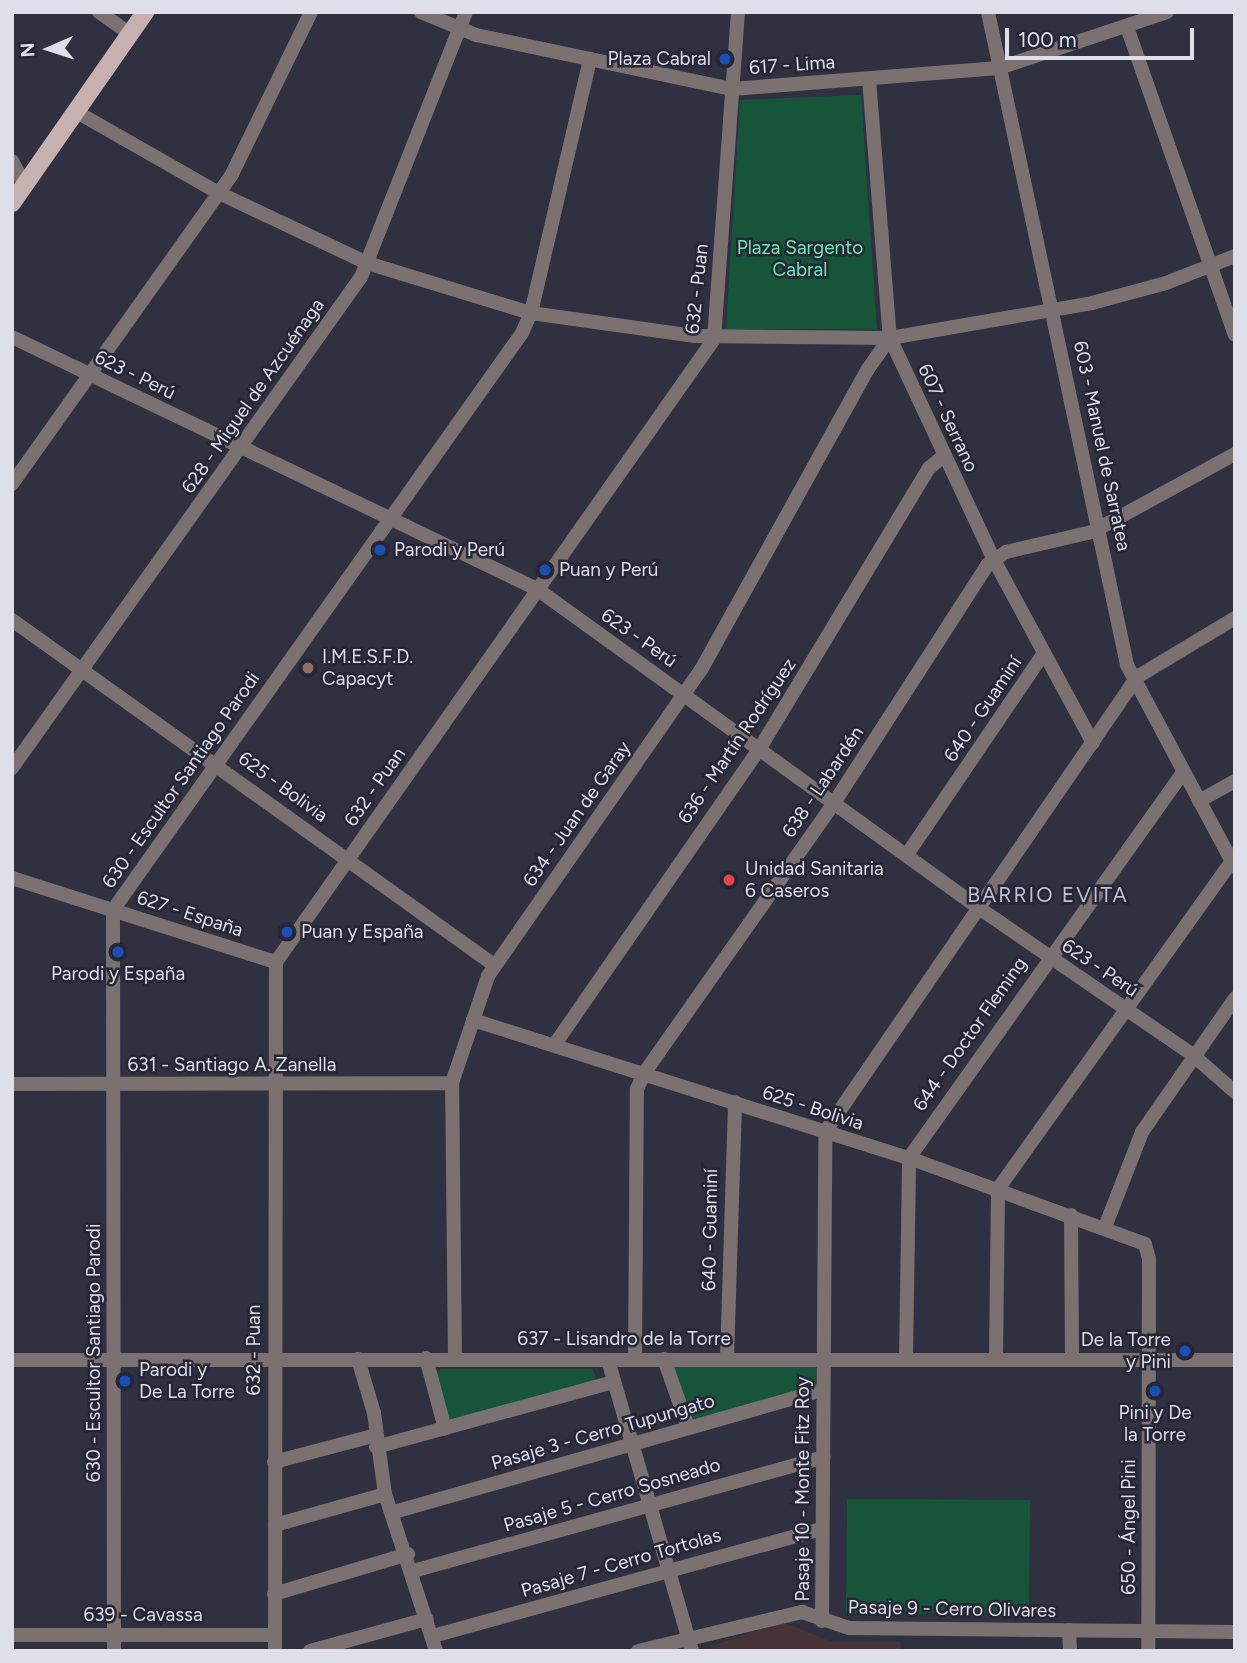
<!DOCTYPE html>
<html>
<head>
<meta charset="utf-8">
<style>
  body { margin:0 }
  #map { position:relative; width:1247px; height:1663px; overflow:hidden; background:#2f3040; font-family:Figtree,sans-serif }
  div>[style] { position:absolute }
  .education>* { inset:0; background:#473336 }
  .green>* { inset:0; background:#16553a }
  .minor>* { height:14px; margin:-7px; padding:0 7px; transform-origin:7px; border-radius:7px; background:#7c7171 }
  .major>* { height:18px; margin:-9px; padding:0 9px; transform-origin:9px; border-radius:9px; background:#c6b0b0 }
  .dots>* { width:19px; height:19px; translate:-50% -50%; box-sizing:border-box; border:4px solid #262636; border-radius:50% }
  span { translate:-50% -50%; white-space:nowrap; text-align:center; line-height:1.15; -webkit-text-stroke:5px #262636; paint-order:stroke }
  .poi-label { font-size:19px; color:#dfdfea }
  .right { translate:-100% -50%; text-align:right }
  .left { translate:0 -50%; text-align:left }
  .street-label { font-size:19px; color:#dfdfea }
  .park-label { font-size:19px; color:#6aebaf }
  .neighbourhood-label { font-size:21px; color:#bebfd4; letter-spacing:2px }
  .frame { position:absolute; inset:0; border:14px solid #dfdfea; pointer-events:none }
  .north { position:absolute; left:14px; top:14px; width:70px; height:70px; -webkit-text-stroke:5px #262636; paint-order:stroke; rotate:267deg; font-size:19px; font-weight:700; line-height:28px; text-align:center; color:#dfdfea }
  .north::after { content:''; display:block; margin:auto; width:24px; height:32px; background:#dfdfea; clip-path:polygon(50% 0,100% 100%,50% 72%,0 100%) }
  .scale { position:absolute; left:1005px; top:28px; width:189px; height:32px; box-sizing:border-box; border:4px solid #dfdfea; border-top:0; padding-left:9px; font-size:21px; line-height:24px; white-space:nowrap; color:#dfdfea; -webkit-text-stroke:5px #262636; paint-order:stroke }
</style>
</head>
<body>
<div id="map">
  <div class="education">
    <div style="clip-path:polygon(783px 1622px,832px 1642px,900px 1642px,902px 1651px,712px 1651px,711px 1646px)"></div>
  </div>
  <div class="green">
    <div style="clip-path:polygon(861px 95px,877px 329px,726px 329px,740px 100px)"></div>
    <div style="clip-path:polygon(669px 1365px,817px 1366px,816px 1388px,690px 1422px)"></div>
    <div style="clip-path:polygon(440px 1369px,592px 1369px,596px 1376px,593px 1381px,450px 1423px,436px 1375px)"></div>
    <div style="clip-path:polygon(847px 1499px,1030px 1500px,1029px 1614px,846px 1613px)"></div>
  </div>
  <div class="minor">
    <div style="left:99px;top:12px;width:38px;rotate:35deg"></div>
    <div style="left:421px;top:12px;width:60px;rotate:22.7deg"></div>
    <div style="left:476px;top:35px;width:262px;rotate:11.9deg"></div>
    <div style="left:732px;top:89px;width:268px;rotate:-4.5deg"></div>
    <div style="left:999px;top:68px;width:177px;rotate:-18.4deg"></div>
    <div style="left:988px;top:12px;width:668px;rotate:77.98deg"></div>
    <div style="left:1127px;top:665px;width:229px;rotate:61.9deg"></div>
    <div style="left:1127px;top:27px;width:326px;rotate:70.7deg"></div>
    <div style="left:869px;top:79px;width:260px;rotate:85.4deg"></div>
    <div style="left:890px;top:338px;width:245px;rotate:64.9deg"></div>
    <div style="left:994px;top:560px;width:208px;rotate:61.6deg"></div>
    <div style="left:75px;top:111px;width:166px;rotate:29.7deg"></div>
    <div style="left:219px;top:193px;width:164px;rotate:25.3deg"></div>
    <div style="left:367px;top:263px;width:171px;rotate:17deg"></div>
    <div style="left:531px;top:313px;width:166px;rotate:8deg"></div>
    <div style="left:695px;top:336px;width:195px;rotate:0.6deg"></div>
    <div style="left:890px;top:338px;width:205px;rotate:-9.8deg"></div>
    <div style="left:1092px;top:303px;width:77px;rotate:-15.1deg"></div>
    <div style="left:1166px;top:283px;width:74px;rotate:-21.4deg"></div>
    <div style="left:12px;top:161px;width:27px;rotate:62deg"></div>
    <div style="left:12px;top:337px;width:582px;rotate:25.64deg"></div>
    <div style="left:537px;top:589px;width:545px;rotate:35.82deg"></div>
    <div style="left:979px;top:908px;width:261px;rotate:34.5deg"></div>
    <div style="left:1194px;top:1056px;width:55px;rotate:41.3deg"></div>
    <div style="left:12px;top:484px;width:380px;rotate:-54.6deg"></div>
    <div style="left:232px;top:174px;width:180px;rotate:-64deg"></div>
    <div style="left:12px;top:620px;width:593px;rotate:35.59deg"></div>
    <div style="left:12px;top:768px;width:602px;rotate:-54.6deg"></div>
    <div style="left:361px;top:277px;width:285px;rotate:-68.4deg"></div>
    <div style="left:1199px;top:801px;width:41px;rotate:-29.1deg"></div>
    <div style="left:908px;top:853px;width:238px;rotate:-55.8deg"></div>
    <div style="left:12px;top:878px;width:277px;rotate:17.7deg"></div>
    <div style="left:473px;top:1020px;width:457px;rotate:17.6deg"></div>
    <div style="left:909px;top:1158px;width:251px;rotate:20deg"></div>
    <div style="left:1145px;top:1244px;width:16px;rotate:75deg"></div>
    <div style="left:1149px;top:1259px;width:392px;rotate:90.1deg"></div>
    <div style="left:555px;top:1044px;width:360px;rotate:-55.3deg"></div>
    <div style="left:760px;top:748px;width:327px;rotate:-58.9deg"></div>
    <div style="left:929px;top:468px;width:19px;rotate:-39deg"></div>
    <div style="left:12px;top:1084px;width:440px;rotate:-0.1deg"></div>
    <div style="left:1071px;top:1215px;width:144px;rotate:89.6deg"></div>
    <div style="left:1105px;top:1227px;width:102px;rotate:-68.7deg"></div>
    <div style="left:1142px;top:1132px;width:163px;rotate:-55.2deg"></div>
    <div style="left:906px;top:1357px;width:199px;rotate:-89.1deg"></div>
    <div style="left:909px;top:1158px;width:473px;rotate:-54.6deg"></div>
    <div style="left:996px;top:1357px;width:168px;rotate:-89.3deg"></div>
    <div style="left:998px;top:1189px;width:403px;rotate:-54.5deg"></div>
    <div style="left:426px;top:1358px;width:73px;rotate:75deg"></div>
    <div style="left:358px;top:1359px;width:56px;rotate:73.5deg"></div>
    <div style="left:374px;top:1413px;width:82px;rotate:82.3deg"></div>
    <div style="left:385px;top:1494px;width:165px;rotate:72deg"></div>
    <div style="left:455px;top:1359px;width:276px;rotate:-90.6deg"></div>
    <div style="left:452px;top:1083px;width:113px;rotate:-71.4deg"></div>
    <div style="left:488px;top:976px;width:373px;rotate:-55.2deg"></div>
    <div style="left:701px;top:670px;width:344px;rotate:-61deg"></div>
    <div style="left:868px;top:369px;width:38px;rotate:-55deg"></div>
    <div style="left:664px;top:1359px;width:72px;rotate:70.6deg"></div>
    <div style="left:727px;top:1359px;width:257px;rotate:-88.2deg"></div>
    <div style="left:12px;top:1360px;width:1223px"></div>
    <div style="left:608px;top:1360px;width:303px;rotate:73.9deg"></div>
    <div style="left:635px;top:1360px;width:271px;rotate:-89.6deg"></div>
    <div style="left:637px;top:1089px;width:19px;rotate:-65deg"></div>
    <div style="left:645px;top:1072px;width:329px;rotate:-54.9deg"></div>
    <div style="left:834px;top:803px;width:284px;rotate:-57.2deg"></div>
    <div style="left:988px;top:564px;width:22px;rotate:-34deg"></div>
    <div style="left:1006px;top:552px;width:88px;rotate:-13.1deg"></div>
    <div style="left:1092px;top:532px;width:163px;rotate:-28.6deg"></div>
    <div style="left:376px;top:1447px;width:246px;rotate:-15.3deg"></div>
    <div style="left:274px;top:1462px;width:106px;rotate:-14.8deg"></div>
    <div style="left:394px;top:1512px;width:446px;rotate:-15.9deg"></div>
    <div style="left:275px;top:1525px;width:114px;rotate:-15.7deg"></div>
    <div style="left:413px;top:1571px;width:426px;rotate:-15.5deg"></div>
    <div style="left:274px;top:1594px;width:140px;rotate:-16.6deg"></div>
    <div style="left:822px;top:1621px;width:489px;rotate:-89.6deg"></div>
    <div style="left:825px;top:1132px;width:552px;rotate:-55.56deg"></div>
    <div style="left:1137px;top:677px;width:114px;rotate:-31deg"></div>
    <div style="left:1069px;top:1630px;width:21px;rotate:87deg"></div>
    <div style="left:12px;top:1635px;width:262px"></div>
    <div style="left:433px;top:1636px;width:402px;rotate:-15.4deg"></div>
    <div style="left:114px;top:1651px;width:741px;rotate:-90.08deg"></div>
    <div style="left:113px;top:910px;width:707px;rotate:-54.67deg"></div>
    <div style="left:522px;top:333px;width:22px;rotate:-66deg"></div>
    <div style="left:531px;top:313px;width:261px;rotate:-76.9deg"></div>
    <div style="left:275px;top:1651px;width:689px;rotate:-89.92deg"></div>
    <div style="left:276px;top:962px;width:762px;rotate:-54.89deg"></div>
    <div style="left:714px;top:339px;width:328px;rotate:-85.8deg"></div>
    <div style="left:310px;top:1651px;width:121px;rotate:-15.3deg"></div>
    <div style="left:638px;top:1651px;width:169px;rotate:-13.4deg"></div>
    <div style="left:802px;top:1612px;width:50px;rotate:18.8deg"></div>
    <div style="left:849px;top:1628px;width:386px;rotate:0.6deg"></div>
  </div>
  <div class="major">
    <div style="left:12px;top:203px;width:233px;rotate:-55.1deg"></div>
  </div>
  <div class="dots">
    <div style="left:725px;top:59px;background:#1a4fb4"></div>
    <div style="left:380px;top:550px;background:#1a4fb4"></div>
    <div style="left:545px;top:570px;background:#1a4fb4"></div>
    <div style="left:308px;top:668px;background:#8d6e63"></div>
    <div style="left:729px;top:880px;background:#e0444e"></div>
    <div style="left:287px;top:932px;background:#1a4fb4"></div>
    <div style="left:118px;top:952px;background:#1a4fb4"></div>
    <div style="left:1185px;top:1351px;background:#1a4fb4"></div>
    <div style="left:125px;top:1381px;background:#1a4fb4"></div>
    <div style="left:1155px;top:1391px;background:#1a4fb4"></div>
  </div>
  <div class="poi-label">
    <span class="right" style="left:711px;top:59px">Plaza Cabral</span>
    <span class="left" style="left:394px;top:550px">Parodi y Perú</span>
    <span class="left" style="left:559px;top:570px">Puan y Perú</span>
    <span class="left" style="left:322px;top:668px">I.M.E.S.F.D.<br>Capacyt</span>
    <span class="left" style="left:745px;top:880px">Unidad Sanitaria<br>6 Caseros</span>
    <span class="left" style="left:301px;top:932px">Puan y España</span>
    <span style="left:118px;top:974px">Parodi y España</span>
    <span class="right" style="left:1171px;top:1351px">De la Torre<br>y Pini</span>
    <span class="left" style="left:139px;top:1381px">Parodi y<br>De La Torre</span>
    <span style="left:1155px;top:1424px">Pini y De<br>la Torre</span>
  </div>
  <div class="street-label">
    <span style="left:792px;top:65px;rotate:-4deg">617 - Lima</span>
    <span style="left:697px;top:289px;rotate:-84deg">632 - Puan</span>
    <span style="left:135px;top:375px;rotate:26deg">623 - Perú</span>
    <span style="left:253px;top:396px;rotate:-55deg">628 - Miguel de Azcuénaga</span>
    <span style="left:948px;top:418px;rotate:65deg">607 - Serrano</span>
    <span style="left:1102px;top:446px;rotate:78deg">603 - Manuel de Sarratea</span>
    <span style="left:639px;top:638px;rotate:35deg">623 - Perú</span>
    <span style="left:983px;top:709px;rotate:-56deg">640 - Guaminí</span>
    <span style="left:737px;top:741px;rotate:-56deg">636 - Martín Rodríguez</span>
    <span style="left:181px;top:780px;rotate:-55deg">630 - Escultor Santiago Parodi</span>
    <span style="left:823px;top:782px;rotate:-56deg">638 - Labardén</span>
    <span style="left:283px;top:787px;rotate:36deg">625 - Bolivia</span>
    <span style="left:375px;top:787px;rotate:-55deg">632 - Puan</span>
    <span style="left:577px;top:814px;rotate:-55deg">634 - Juan de Garay</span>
    <span style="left:190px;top:914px;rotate:18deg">627 - España</span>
    <span style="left:1100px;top:968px;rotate:34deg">623 - Perú</span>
    <span style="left:970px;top:1034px;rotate:-55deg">644 - Doctor Fleming</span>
    <span style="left:232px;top:1065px">631 - Santiago A. Zanella</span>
    <span style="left:813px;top:1108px;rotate:18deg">625 - Bolivia</span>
    <span style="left:710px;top:1230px;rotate:-89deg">640 - Guaminí</span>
    <span style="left:624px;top:1339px">637 - Lisandro de la Torre</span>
    <span style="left:254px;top:1350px;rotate:-90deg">632 - Puan</span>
    <span style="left:94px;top:1353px;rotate:-90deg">630 - Escultor Santiago Parodi</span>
    <span style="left:603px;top:1432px;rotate:-16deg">Pasaje 3 - Cerro Tupungato</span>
    <span style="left:803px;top:1489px;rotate:-90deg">Pasaje 10 - Monte Fitz Roy</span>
    <span style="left:612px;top:1495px;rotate:-16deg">Pasaje 5 - Cerro Sosneado</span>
    <span style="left:1129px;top:1527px;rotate:-90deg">650 - Ángel Pini</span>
    <span style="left:621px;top:1563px;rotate:-16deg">Pasaje 7 - Cerro Tortolas</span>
    <span style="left:952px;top:1609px;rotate:1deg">Pasaje 9 - Cerro Olivares</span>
    <span style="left:143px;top:1615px">639 - Cavassa</span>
  </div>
  <div class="park-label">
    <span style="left:800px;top:259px">Plaza Sargento<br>Cabral</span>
  </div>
  <div class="neighbourhood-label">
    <span style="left:1048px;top:895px">BARRIO EVITA</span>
  </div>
  <div class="frame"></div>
  <div class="north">N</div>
  <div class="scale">100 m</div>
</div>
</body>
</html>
